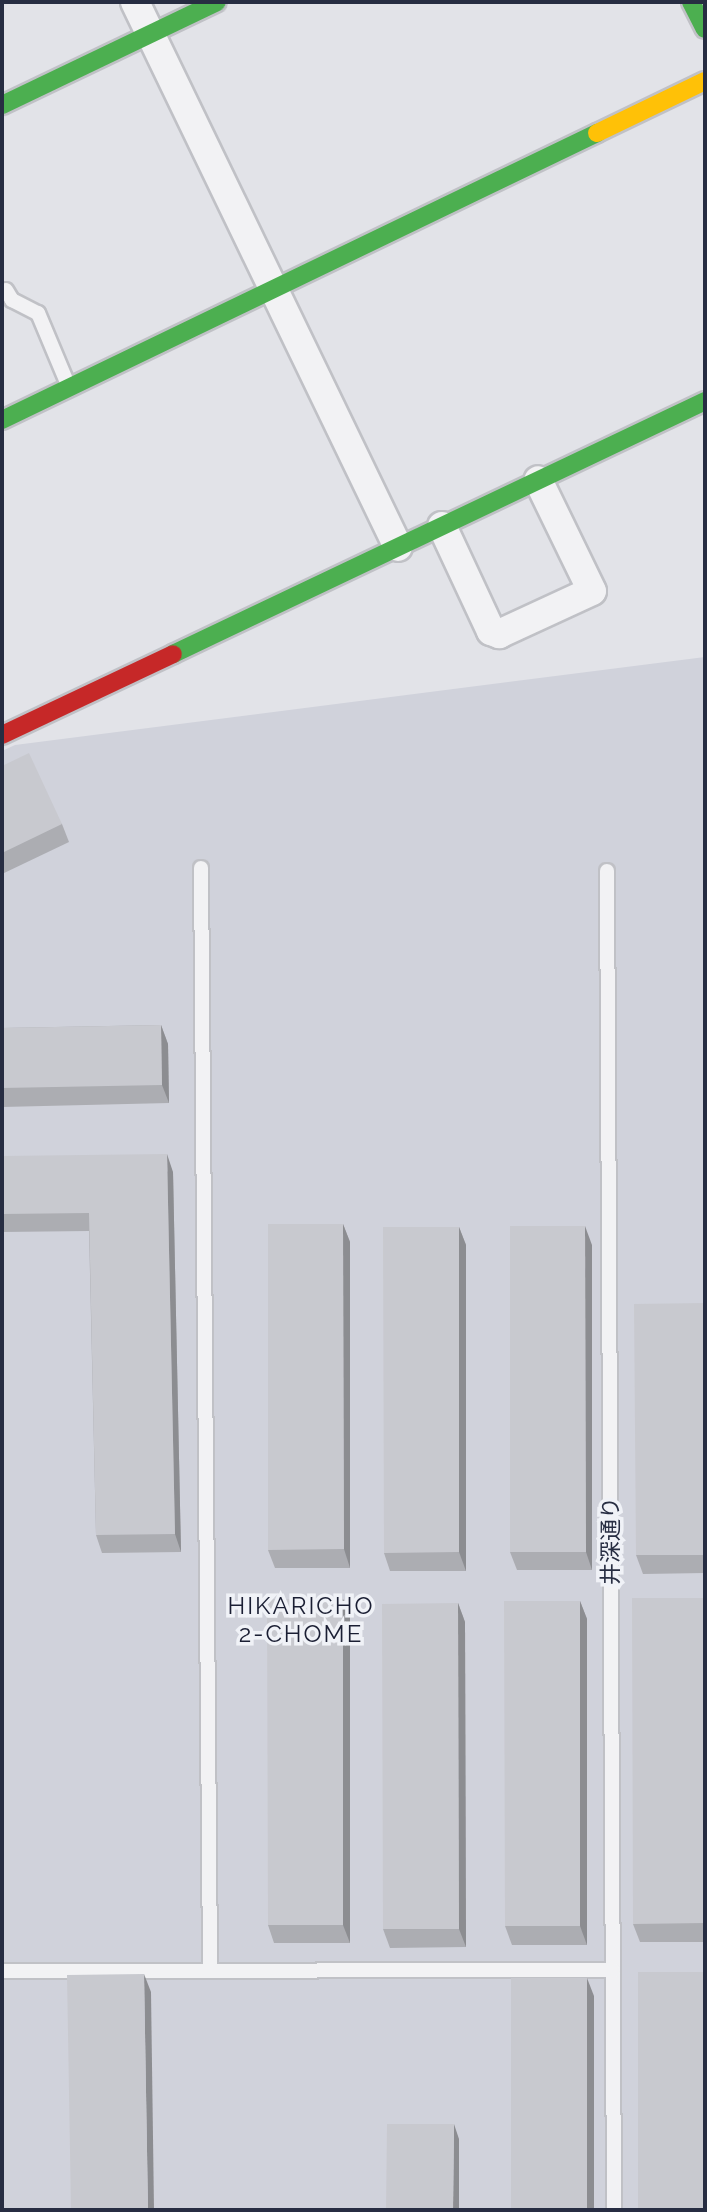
<!DOCTYPE html>
<html>
<head>
<meta charset="utf-8">
<style>
  body { margin:0 }
  #map { position:relative; width:707px; height:2212px; overflow:hidden; background:#e2e3e8; font-family:Raleway,"Noto Sans JP",sans-serif }
  div>[style] { position:absolute }
  .built>* { inset:0; background:#d0d2db }
  .roads { filter:drop-shadow(2px 0 #c0c1c6) drop-shadow(-2px 0 #c0c1c6) drop-shadow(0 2px #c0c1c6) drop-shadow(0 -2px #c0c1c6) }
  .lane>* { height:14px; margin:-7px; padding:0 7px; transform-origin:7px; border-radius:7px; background:#f2f2f4 }
  .street>* { height:28px; margin:-14px; padding:0 14px; transform-origin:14px; border-radius:14px; background:#f2f2f4 }
  .fast>* { height:18px; margin:-9px; padding:0 9px; transform-origin:9px; border-radius:9px; background:#4caf50 }
  .slow>* { height:18px; margin:-9px; padding:0 9px; transform-origin:9px; border-radius:9px; background:#ffc107 }
  .jam>* { height:18px; margin:-9px; padding:0 9px; transform-origin:9px; border-radius:9px; background:#c62828 }
  .wall>* { inset:0; background:#acadb2 }
  .shaded-wall>* { inset:0; background:#8c8d91 }
  .building>* { inset:0; background:#c8c9cf }
  span { translate:-50% -50%; white-space:nowrap; text-align:center; line-height:1.15; -webkit-text-stroke:7px #f0f2f7; paint-order:stroke }
  .street-label { font-size:22px; color:#272d42 }
  .neighbourhood-label { font-size:24px; color:#1a1e33; letter-spacing:2px }
  .frame { position:absolute; inset:0; border:4px solid #272d42; pointer-events:none }
</style>
</head>
<body>
<div id="map">
  <div class="built">
    <div style="clip-path:polygon(705px 657px,705px 2210px,2px 2210px,2px 751px,15px 745px)"></div>
  </div>
  <div class="roads">
    <div class="lane">
      <div style="left:6px;top:290px;width:12px;rotate:59deg"></div>
      <div style="left:12px;top:300px;width:29px;rotate:27deg"></div>
      <div style="left:38px;top:313px;width:80px;rotate:67.3deg"></div>
      <div style="left:201px;top:868px;width:1103px;rotate:89.53deg"></div>
      <div style="left:607px;top:871px;width:1339px;rotate:89.7deg"></div>
      <div style="left:2px;top:1971px;width:611px;rotate:-0.09deg"></div>
    </div>
    <div class="street">
      <div style="left:135px;top:2px;width:605px;rotate:64.24deg"></div>
      <div style="left:442px;top:526px;width:116px;rotate:65deg"></div>
      <div style="left:491px;top:631px;width:9px;rotate:21deg"></div>
      <div style="left:499px;top:634px;width:102px;rotate:-24.8deg"></div>
      <div style="left:592px;top:591px;width:123px;rotate:-115.9deg"></div>
    </div>
    <div class="fast">
      <div style="left:691px;top:2px;width:30px;rotate:63deg"></div>
      <div style="left:2px;top:105px;width:238px;rotate:-25.6deg"></div>
      <div style="left:2px;top:420px;width:661px;rotate:-25.75deg"></div>
      <div style="left:173px;top:654px;width:589px;rotate:-25.43deg"></div>
    </div>
    <div class="slow">
      <div style="left:597px;top:133px;width:120px;rotate:-25.7deg"></div>
    </div>
    <div class="jam">
      <div style="left:2px;top:735px;width:189px;rotate:-25.3deg"></div>
    </div>
  </div>
  <div class="wall">
    <div style="clip-path:polygon(2px 766px,62px 824px,69px 842px,2px 874px)"></div>
    <div style="clip-path:polygon(161px 1025px,168px 1044px,169px 1103px,2px 1107px,2px 1028px)"></div>
    <div style="clip-path:polygon(2px 1156px,173px 1172px,181px 1552px,102px 1553px,96px 1535px,89px 1231px,2px 1232px)"></div>
    <div style="clip-path:polygon(343px 1224px,350px 1242px,350px 1568px,275px 1568px,268px 1550px)"></div>
    <div style="clip-path:polygon(459px 1227px,466px 1245px,466px 1571px,390px 1571px,384px 1553px)"></div>
    <div style="clip-path:polygon(592px 1245px,592px 1570px,517px 1570px,510px 1552px)"></div>
    <div style="clip-path:polygon(705px 1303px,705px 1573px,643px 1574px,636px 1555px)"></div>
    <div style="clip-path:polygon(705px 1598px,705px 1942px,640px 1942px,633px 1924px)"></div>
    <div style="clip-path:polygon(343px 1599px,350px 1617px,350px 1943px,274px 1943px,268px 1925px)"></div>
    <div style="clip-path:polygon(580px 1601px,587px 1619px,587px 1945px,512px 1945px,505px 1926px)"></div>
    <div style="clip-path:polygon(458px 1603px,465px 1622px,466px 1947px,390px 1948px,383px 1929px)"></div>
  </div>
  <div class="shaded-wall">
    <div style="clip-path:polygon(161px 1025px,168px 1044px,169px 1103px,162px 1085px)"></div>
    <div style="clip-path:polygon(167px 1154px,173px 1172px,181px 1552px,175px 1534px)"></div>
    <div style="clip-path:polygon(343px 1224px,350px 1242px,350px 1568px,344px 1549px)"></div>
    <div style="clip-path:polygon(585px 1226px,592px 1245px,592px 1570px,586px 1552px)"></div>
    <div style="clip-path:polygon(459px 1227px,466px 1245px,466px 1571px,459px 1552px)"></div>
    <div style="clip-path:polygon(343px 1599px,350px 1617px,350px 1943px,343px 1925px)"></div>
    <div style="clip-path:polygon(580px 1601px,587px 1619px,587px 1945px,580px 1926px)"></div>
    <div style="clip-path:polygon(458px 1603px,465px 1622px,466px 1947px,459px 1929px)"></div>
    <div style="clip-path:polygon(144px 1974px,151px 1992px,154px 2210px,148px 2210px)"></div>
    <div style="clip-path:polygon(587px 1978px,594px 1996px,594px 2210px,587px 2210px)"></div>
    <div style="clip-path:polygon(454px 2124px,459px 2139px,459px 2210px,453px 2210px)"></div>
  </div>
  <div class="building">
    <div style="clip-path:polygon(29px 753px,62px 824px,2px 853px,2px 766px)"></div>
    <div style="clip-path:polygon(161px 1025px,162px 1085px,2px 1088px,2px 1028px)"></div>
    <div style="clip-path:polygon(167px 1154px,175px 1534px,96px 1535px,89px 1213px,2px 1214px,2px 1156px)"></div>
    <div style="clip-path:polygon(268px 1224px,343px 1224px,344px 1549px,268px 1550px)"></div>
    <div style="clip-path:polygon(510px 1226px,585px 1226px,586px 1552px,510px 1552px)"></div>
    <div style="clip-path:polygon(383px 1227px,459px 1227px,459px 1552px,384px 1553px)"></div>
    <div style="clip-path:polygon(705px 1303px,705px 1555px,636px 1555px,634px 1304px)"></div>
    <div style="clip-path:polygon(632px 1598px,705px 1598px,705px 1923px,633px 1924px)"></div>
    <div style="clip-path:polygon(267px 1599px,343px 1599px,343px 1925px,268px 1925px)"></div>
    <div style="clip-path:polygon(504px 1601px,580px 1601px,580px 1926px,505px 1926px)"></div>
    <div style="clip-path:polygon(458px 1603px,459px 1929px,383px 1929px,382px 1604px)"></div>
    <div style="clip-path:polygon(638px 1972px,705px 1972px,705px 2210px,638px 2210px)"></div>
    <div style="clip-path:polygon(144px 1974px,148px 2210px,71px 2210px,67px 1975px)"></div>
    <div style="clip-path:polygon(511px 1978px,587px 1978px,587px 2210px,511px 2210px)"></div>
    <div style="clip-path:polygon(387px 2124px,454px 2124px,453px 2210px,386px 2210px)"></div>
  </div>
  <div class="street-label">
    <span style="left:611px;top:1541px;rotate:-90deg">井深通り</span>
  </div>
  <div class="neighbourhood-label">
    <span style="left:301px;top:1620px">HIKARICHO<br>2-CHOME</span>
  </div>
  <div class="frame"></div>
</div>
</body>
</html>
